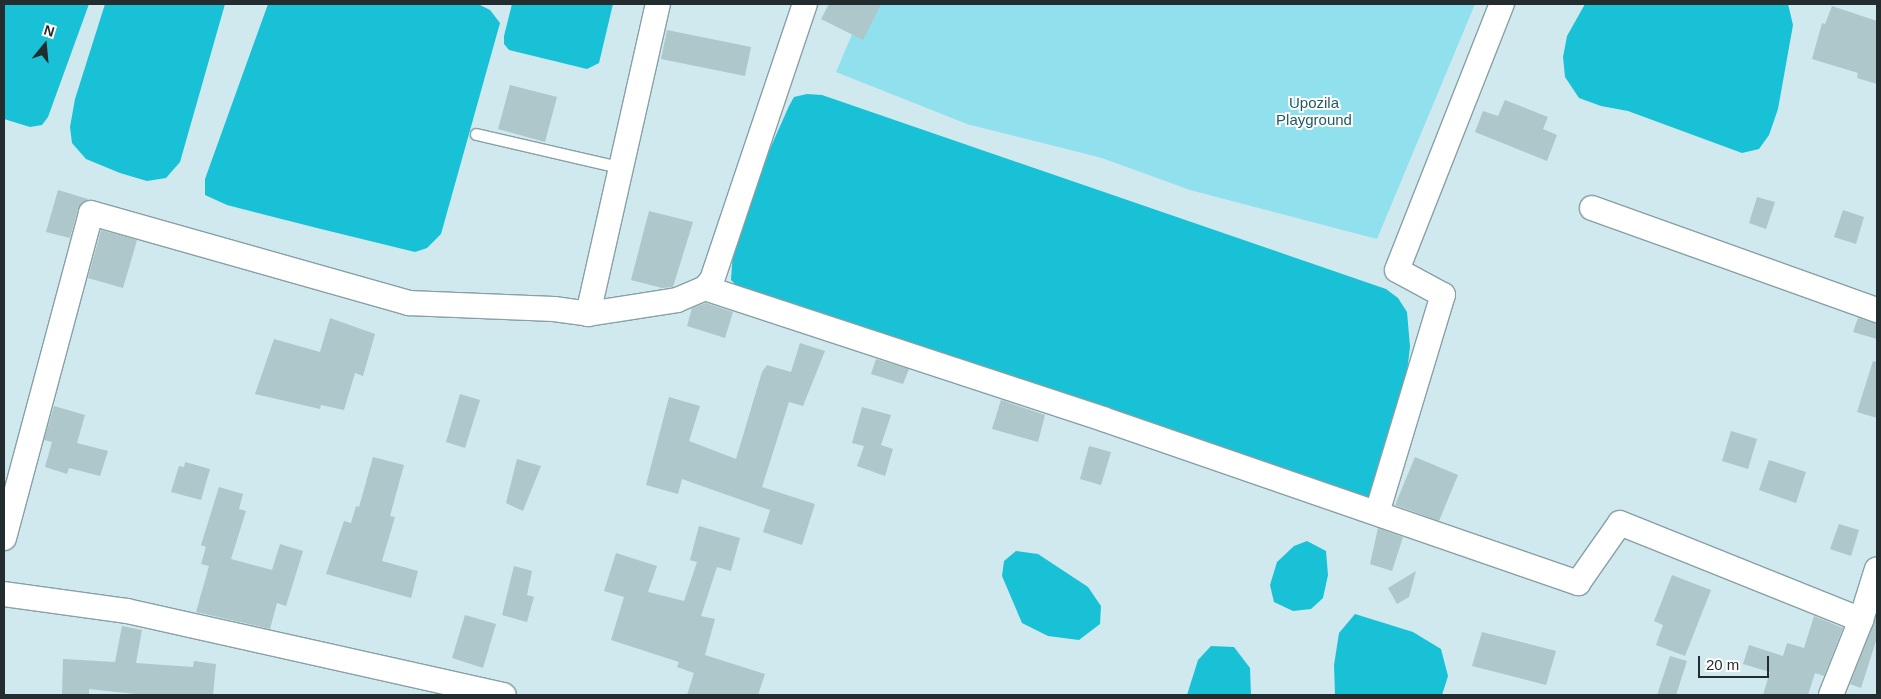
<!DOCTYPE html>
<html>
<head>
<meta charset="utf-8">
<style>
  body { margin:0 }
  #map { position:relative; width:1881px; height:699px; overflow:hidden; background:#cfe9ee; font-family:Helvetica,sans-serif }
  div>[style] { position:absolute }
  .green>* { inset:0; background:#91e0ed }
  .water>* { inset:0; background:#18c1d5 }
  .building>* { inset:0; background:#adc7cb }
  .roads { filter:drop-shadow(1px 0 #88a0a5) drop-shadow(-1px 0 #88a0a5) drop-shadow(0 1px #88a0a5) drop-shadow(0 -1px #88a0a5) }
  .lane>* { height:11px; margin:-5.5px; padding:0 5.5px; transform-origin:5.5px; border-radius:5.5px; background:#fff }
  .street>* { height:24px; margin:-12px; padding:0 12px; transform-origin:12px; border-radius:12px; background:#fff }
  span { translate:-50% -50%; white-space:nowrap; text-align:center; line-height:1.15; -webkit-text-stroke:4px #fff; paint-order:stroke }
  .park-label { font-size:15px; color:#215c65 }
  .frame { position:absolute; inset:0; border:5px solid #232d2f; pointer-events:none }
  .north { position:absolute; left:20px; top:20px; width:50px; height:50px; -webkit-text-stroke:4px #fff; paint-order:stroke; rotate:17deg; font-size:14px; font-weight:700; line-height:20px; text-align:center; color:#232d2f }
  .north::after { content:''; display:block; margin:auto; width:18px; height:22px; background:#232d2f; clip-path:polygon(50% 0,100% 100%,50% 72%,0 100%) }
  .scale { position:absolute; left:1698px; top:656px; width:71px; height:22px; box-sizing:border-box; border:2px solid #232d2f; border-top:0; padding-left:6px; font-size:15px; line-height:18px; white-space:nowrap; color:#232d2f; -webkit-text-stroke:4px #fff; paint-order:stroke }
</style>
</head>
<body>
<div id="map">
  <div class="green">
    <div style="clip-path:polygon(865px 4px,1475px 4px,1377px 239px,1190px 190px,1102px 158px,967px 124px,836px 72px)"></div>
  </div>
  <div class="water">
    <div style="clip-path:polygon(4px 4px,89px 4px,48px 117px,42px 125px,30px 127px,4px 119px)"></div>
    <div style="clip-path:polygon(105px 4px,225px 4px,180px 162px,166px 178px,147px 181px,120px 173px,86px 159px,72px 143px,70px 127px,75px 99px)"></div>
    <div style="clip-path:polygon(268px 4px,478px 4px,490px 10px,500px 23px,441px 234px,427px 248px,415px 252px,321px 229px,227px 205px,205px 195px,205px 179px)"></div>
    <div style="clip-path:polygon(512px 4px,613px 4px,599px 63px,587px 69px,509px 50px,504px 44px,504px 36px)"></div>
    <div style="clip-path:polygon(1585px 4px,1788px 4px,1793px 25px,1778px 109px,1769px 135px,1759px 149px,1742px 153px,1628px 111px,1601px 106px,1579px 98px,1565px 77px,1563px 57px,1567px 36px)"></div>
    <div style="clip-path:polygon(807px 94px,822px 95px,1386px 289px,1398px 298px,1407px 312px,1410px 347px,1403px 405px,1374px 493px,1366px 500px,745px 294px,731px 280px,733px 251px,761px 169px,789px 106px,794px 97px)"></div>
    <div style="clip-path:polygon(1307px 541px,1326px 551px,1328px 575px,1323px 598px,1311px 609px,1293px 611px,1274px 602px,1270px 585px,1277px 562px,1294px 546px)"></div>
    <div style="clip-path:polygon(1016px 551px,1038px 554px,1088px 587px,1101px 606px,1100px 624px,1079px 640px,1048px 636px,1022px 623px,1002px 576px,1004px 561px)"></div>
    <div style="clip-path:polygon(1355px 614px,1413px 632px,1441px 649px,1448px 676px,1442px 695px,1335px 694px,1334px 665px,1339px 633px)"></div>
    <div style="clip-path:polygon(1211px 646px,1234px 647px,1250px 668px,1251px 695px,1187px 695px,1198px 660px)"></div>
  </div>
  <div class="building">
    <div style="clip-path:polygon(829px 4px,881px 4px,863px 40px,821px 19px)"></div>
    <div style="clip-path:polygon(1832px 6px,1877px 21px,1877px 84px,1857px 78px,1858px 73px,1812px 59px,1822px 23px,1825px 24px)"></div>
    <div style="clip-path:polygon(667px 30px,751px 47px,745px 76px,661px 59px)"></div>
    <div style="clip-path:polygon(510px 85px,557px 97px,545px 142px,498px 129px)"></div>
    <div style="clip-path:polygon(1505px 100px,1548px 117px,1543px 129px,1557px 135px,1547px 161px,1475px 132px,1483px 111px,1498px 116px)"></div>
    <div style="clip-path:polygon(58px 190px,88px 199px,78px 209px,70px 238px,46px 232px)"></div>
    <div style="clip-path:polygon(1757px 197px,1775px 202px,1766px 229px,1749px 223px)"></div>
    <div style="clip-path:polygon(1843px 210px,1864px 217px,1856px 244px,1834px 237px)"></div>
    <div style="clip-path:polygon(649px 211px,693px 222px,673px 287px,662px 288px,631px 280px)"></div>
    <div style="clip-path:polygon(101px 230px,137px 240px,123px 288px,88px 278px)"></div>
    <div style="clip-path:polygon(706px 303px,733px 312px,725px 338px,687px 326px,692px 308px)"></div>
    <div style="clip-path:polygon(330px 318px,375px 334px,363px 376px,355px 373px,344px 410px,321px 405px,320px 409px,255px 394px,274px 339px,320px 352px)"></div>
    <div style="clip-path:polygon(1858px 318px,1877px 323px,1877px 339px,1853px 332px)"></div>
    <div style="clip-path:polygon(800px 343px,825px 351px,803px 406px,789px 402px,762px 487px,815px 504px,802px 545px,763px 532px,770px 510px,682px 479px,678px 494px,646px 485px,669px 397px,700px 406px,689px 441px,736px 459px,762px 372px,767px 365px,791px 372px)"></div>
    <div style="clip-path:polygon(876px 359px,909px 369px,903px 384px,871px 374px)"></div>
    <div style="clip-path:polygon(1873px 361px,1877px 362px,1877px 418px,1857px 412px)"></div>
    <div style="clip-path:polygon(460px 394px,480px 400px,465px 448px,446px 442px)"></div>
    <div style="clip-path:polygon(1001px 400px,1045px 415px,1038px 442px,992px 429px)"></div>
    <div style="clip-path:polygon(54px 406px,85px 415px,77px 443px,108px 451px,100px 476px,69px 468px,67px 474px,45px 467px,52px 442px,44px 440px)"></div>
    <div style="clip-path:polygon(862px 407px,891px 415px,881px 445px,893px 449px,885px 476px,857px 466px,864px 446px,852px 443px)"></div>
    <div style="clip-path:polygon(1731px 431px,1757px 439px,1748px 469px,1722px 461px)"></div>
    <div style="clip-path:polygon(1089px 446px,1111px 452px,1101px 485px,1080px 479px)"></div>
    <div style="clip-path:polygon(373px 457px,404px 465px,390px 516px,395px 517px,382px 561px,418px 571px,411px 598px,326px 574px,344px 521px,351px 523px,356px 506px,359px 507px)"></div>
    <div style="clip-path:polygon(1415px 457px,1458px 475px,1439px 521px,1395px 505px)"></div>
    <div style="clip-path:polygon(517px 459px,541px 466px,523px 511px,506px 503px)"></div>
    <div style="clip-path:polygon(1769px 460px,1806px 472px,1796px 503px,1759px 490px)"></div>
    <div style="clip-path:polygon(185px 462px,210px 469px,201px 500px,171px 492px,179px 466px,184px 467px)"></div>
    <div style="clip-path:polygon(219px 487px,243px 494px,239px 509px,246px 511px,231px 559px,272px 570px,280px 544px,303px 551px,286px 606px,277px 603px,270px 629px,196px 612px,209px 566px,201px 564px,206px 547px,201px 545px)"></div>
    <div style="clip-path:polygon(1839px 524px,1859px 530px,1851px 556px,1830px 549px)"></div>
    <div style="clip-path:polygon(699px 526px,740px 538px,731px 571px,717px 567px,701px 616px,715px 619px,705px 655px,765px 674px,758px 695px,687px 695px,694px 673px,677px 667px,679px 662px,611px 640px,624px 597px,604px 591px,616px 553px,657px 566px,648px 592px,684px 601px,697px 562px,690px 560px)"></div>
    <div style="clip-path:polygon(1378px 528px,1403px 537px,1392px 571px,1370px 564px)"></div>
    <div style="clip-path:polygon(514px 566px,532px 571px,527px 595px,534px 597px,527px 622px,502px 615px)"></div>
    <div style="clip-path:polygon(1416px 571px,1409px 597px,1397px 604px,1388px 588px)"></div>
    <div style="clip-path:polygon(1672px 575px,1711px 590px,1685px 656px,1656px 645px,1663px 625px,1654px 621px)"></div>
    <div style="clip-path:polygon(1877px 614px,1877px 638px,1861px 688px,1850px 684px)"></div>
    <div style="clip-path:polygon(465px 615px,496px 624px,483px 668px,452px 658px)"></div>
    <div style="clip-path:polygon(1814px 616px,1843px 628px,1824px 676px,1815px 673px,1808px 695px,1763px 695px,1770px 672px,1743px 664px,1749px 645px,1783px 656px,1787px 643px,1804px 648px)"></div>
    <div style="clip-path:polygon(122px 626px,142px 630px,136px 663px,193px 667px,194px 661px,216px 664px,213px 695px,145px 695px,89px 689px,89px 695px,62px 695px,63px 659px,115px 662px)"></div>
    <div style="clip-path:polygon(1482px 632px,1556px 651px,1546px 685px,1472px 666px)"></div>
    <div style="clip-path:polygon(1670px 656px,1687px 661px,1676px 695px,1657px 695px)"></div>
  </div>
  <div class="roads">
    <div class="lane">
      <div style="left:476px;top:134px;width:147px;rotate:13deg"></div>
    </div>
    <div class="street">
      <div style="left:1592px;top:208px;width:303px;rotate:19.7deg"></div>
      <div style="left:705px;top:288px;width:419px;rotate:18.2deg"></div>
      <div style="left:1103px;top:419px;width:503px;rotate:19.05deg"></div>
      <div style="left:1578px;top:583px;width:73px;rotate:-55deg"></div>
      <div style="left:1620px;top:523px;width:260px;rotate:21.9deg"></div>
      <div style="left:588px;top:314px;width:318px;rotate:-77.3deg"></div>
      <div style="left:1377px;top:513px;width:228px;rotate:-73.2deg"></div>
      <div style="left:1443px;top:295px;width:52px;rotate:-151.5deg"></div>
      <div style="left:1397px;top:270px;width:286px;rotate:-68.5deg"></div>
      <div style="left:4px;top:538px;width:336px;rotate:-75deg"></div>
      <div style="left:91px;top:213px;width:330px;rotate:15.8deg"></div>
      <div style="left:408px;top:303px;width:146px;rotate:2.4deg"></div>
      <div style="left:554px;top:309px;width:34px;rotate:8deg"></div>
      <div style="left:588px;top:314px;width:90px;rotate:-8.9deg"></div>
      <div style="left:677px;top:300px;width:30px;rotate:-23deg"></div>
      <div style="left:705px;top:288px;width:11px;rotate:-49deg"></div>
      <div style="left:712px;top:280px;width:291px;rotate:-71.4deg"></div>
      <div style="left:4px;top:594px;width:124px;rotate:7.9deg"></div>
      <div style="left:127px;top:611px;width:386px;rotate:12.6deg"></div>
      <div style="left:1831px;top:695px;width:81px;rotate:-68.2deg"></div>
      <div style="left:1861px;top:620px;width:53px;rotate:-72.6deg"></div>
    </div>
  </div>
  <div class="park-label">
    <span style="left:1314px;top:111px">Upozila<br>Playground</span>
  </div>
  <div class="frame"></div>
  <div class="north">N</div>
  <div class="scale">20 m</div>
</div>
</body>
</html>
